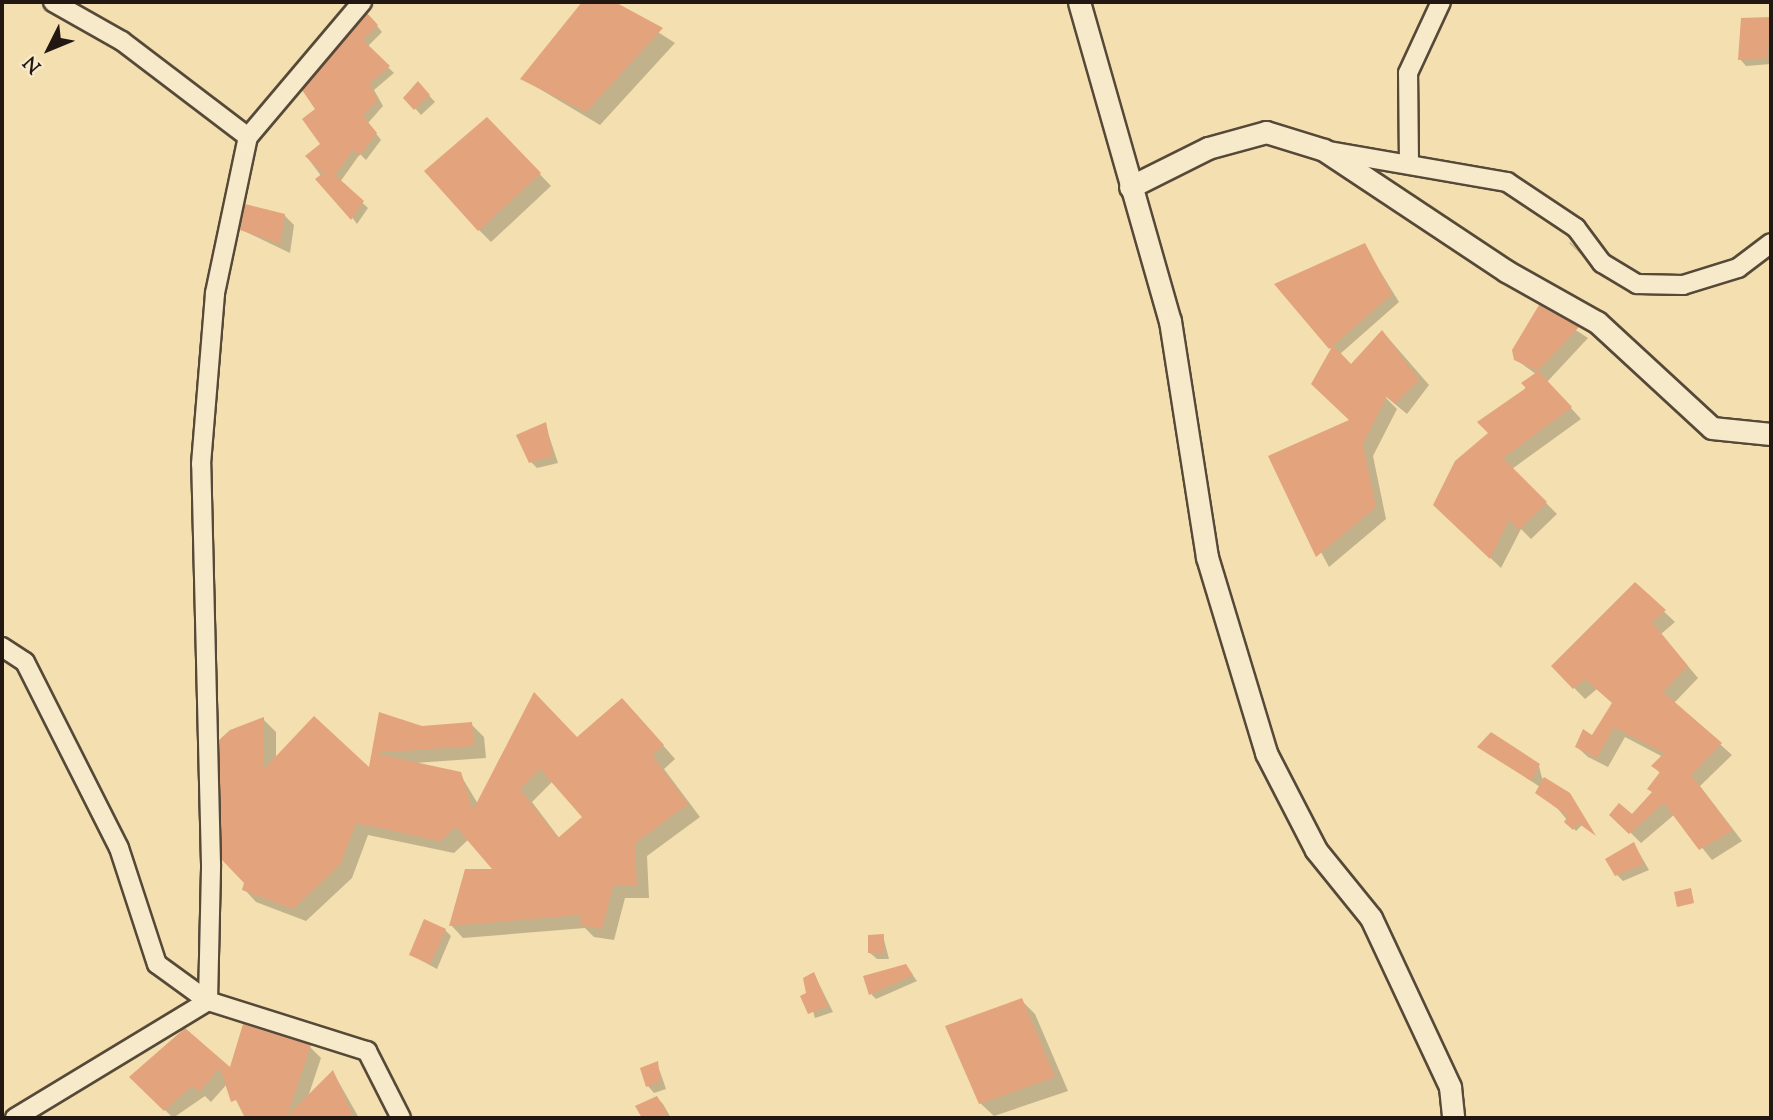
<!DOCTYPE html>
<html>
<head>
<meta charset="utf-8">
<style>
  body { margin:0 }
  #map { position:relative; width:1773px; height:1120px; overflow:hidden; background:#f3dfaf; font-family:"Sorts Mill Goudy",serif }
  div>[style] { position:absolute }
  .shadow>* { inset:0; background:#0003 }
  .building>* { inset:0; background:#e3a37d }
  .roads { filter:drop-shadow(2px 0 #564938) drop-shadow(-2px 0 #564938) drop-shadow(0 2px #564938) drop-shadow(0 -2px #564938) }
  .minor>* { height:18px; margin:-9px; padding:0 9px; transform-origin:9px; border-radius:9px; background:#f7eacb }
  .tertiary>* { height:21px; margin:-10.5px; padding:0 10.5px; transform-origin:10.5px; border-radius:10.5px; background:#f7eacb }
  span { translate:-50% -50%; white-space:nowrap; text-align:center; line-height:1.15; -webkit-text-stroke:5px #f7eacb; paint-order:stroke }
  .frame { position:absolute; inset:0; border:4px solid #221711; pointer-events:none }
  .north { position:absolute; left:14px; top:14px; width:70px; height:70px; -webkit-text-stroke:5px #f7eacb; paint-order:stroke; rotate:227deg; font-size:19px; font-weight:700; line-height:28px; text-align:center; color:#221711 }
  .north::after { content:''; display:block; margin:auto; width:24px; height:32px; background:#221711; clip-path:polygon(50% 0,100% 100%,50% 72%,0 100%) }
</style>
</head>
<body>
<div id="map">
  <div class="shadow">
    <div style="clip-path:polygon(584px 2px,611px 2px,675px 43px,600px 125px,523px 79px)"></div>
    <div style="clip-path:polygon(1771px 19px,1771px 64px,1746px 66px,1740px 59px,1743px 20px)"></div>
    <div style="clip-path:polygon(373px 21px,382px 32px,367px 47px,394px 73px,374px 90px,383px 106px,368px 123px,381px 140px,366px 160px,360px 154px,340px 182px,368px 208px,357px 224px,307px 157px,323px 144px,317px 109px)"></div>
    <div style="clip-path:polygon(424px 90px,435px 102px,421px 115px,406px 98px)"></div>
    <div style="clip-path:polygon(499px 131px,551px 186px,491px 242px,479px 230px)"></div>
    <div style="clip-path:polygon(284px 215px,294px 225px,290px 253px,242px 230px)"></div>
    <div style="clip-path:polygon(1570px 242px,1576px 248px,1587px 260px,1569px 243px)"></div>
    <div style="clip-path:polygon(1364px 245px,1399px 302px,1340px 354px,1352px 367px,1383px 332px,1429px 385px,1407px 414px,1379px 391px,1397px 409px,1373px 456px,1386px 519px,1329px 567px,1270px 457px,1352px 421px,1332px 350px,1277px 285px)"></div>
    <div style="clip-path:polygon(1540px 307px,1588px 338px,1547px 382px,1581px 419px,1512px 469px,1557px 514px,1531px 539px,1521px 529px,1501px 568px,1435px 505px,1536px 374px,1515px 359px)"></div>
    <div style="clip-path:polygon(545px 424px,558px 463px,537px 468px,531px 462px)"></div>
    <div style="clip-path:polygon(1635px 584px,1675px 622px,1661px 634px,1698px 678px,1674px 703px,1732px 755px,1700px 786px,1742px 841px,1712px 860px,1675px 814px,1641px 843px,1612px 814px,1632px 817px,1654px 793px,1661px 774px,1653px 766px,1663px 757px,1625px 737px,1608px 767px,1588px 757px,1577px 747px,1593px 738px,1614px 704px,1597px 689px,1585px 699px,1553px 666px)"></div>
    <div style="clip-path:polygon(evenodd,635px 713px,675px 759px,664px 769px,700px 817px,647px 856px,649px 898px,625px 898px,614px 940px,594px 937px,585px 928px,463px 938px,451px 925px,496px 871px,469px 839px,454px 853px,368px 835px,352px 878px,306px 921px,256px 902px,244px 889px,263px 719px,276px 732px,276px 759px,371px 771px,380px 715px,422px 727px,471px 724px,484px 737px,486px 758px,415px 763px,460px 774px,478px 804px,577px 739px,635px 713px,553px 781px,584px 817px,560px 839px,532px 802px,553px 781px)"></div>
    <div style="clip-path:polygon(1479px 746px,1539px 766px,1542px 778px,1568px 795px,1582px 825px,1576px 831px,1540px 787px)"></div>
    <div style="clip-path:polygon(1634px 844px,1649px 870px,1623px 881px,1617px 875px)"></div>
    <div style="clip-path:polygon(445px 930px,451px 936px,437px 969px,411px 955px)"></div>
    <div style="clip-path:polygon(883px 936px,889px 959px,877px 959px,870px 953px)"></div>
    <div style="clip-path:polygon(906px 966px,917px 981px,876px 999px,871px 994px)"></div>
    <div style="clip-path:polygon(814px 974px,833px 1012px,815px 1018px,808px 994px)"></div>
    <div style="clip-path:polygon(1021px 1000px,1035px 1014px,1068px 1091px,994px 1116px,980px 1103px)"></div>
    <div style="clip-path:polygon(185px 1030px,231px 1070px,310px 1047px,321px 1058px,308px 1097px,333px 1072px,359px 1118px,247px 1118px,227px 1084px,211px 1102px,205px 1096px,173px 1118px,132px 1077px)"></div>
    <div style="clip-path:polygon(657px 1063px,666px 1089px,654px 1093px,648px 1086px)"></div>
    <div style="clip-path:polygon(657px 1098px,663px 1104px,671px 1118px,644px 1118px,637px 1107px)"></div>
  </div>
  <div class="building">
    <div style="clip-path:polygon(582px 2px,615px 2px,663px 28px,586px 112px,520px 79px)"></div>
    <div style="clip-path:polygon(367px 13px,378px 25px,363px 40px,390px 66px,369px 84px,378px 100px,363px 116px,377px 133px,359px 156px,354px 149px,335px 175px,364px 201px,351px 220px,315px 179px,323px 173px,305px 156px,320px 144px,302px 119px,315px 109px,302px 90px)"></div>
    <div style="clip-path:polygon(1771px 17px,1767px 58px,1738px 60px,1741px 18px)"></div>
    <div style="clip-path:polygon(418px 81px,430px 95px,414px 110px,403px 98px)"></div>
    <div style="clip-path:polygon(487px 117px,541px 173px,478px 231px,424px 171px)"></div>
    <div style="clip-path:polygon(245px 204px,285px 214px,280px 244px,240px 230px)"></div>
    <div style="clip-path:polygon(1365px 243px,1392px 294px,1329px 349px,1274px 284px)"></div>
    <div style="clip-path:polygon(1539px 305px,1579px 327px,1538px 371px,1514px 360px,1512px 350px)"></div>
    <div style="clip-path:polygon(1382px 330px,1419px 380px,1395px 404px,1387px 396px,1363px 444px,1376px 507px,1316px 557px,1268px 456px,1349px 420px,1311px 384px,1333px 345px,1351px 364px)"></div>
    <div style="clip-path:polygon(1538px 371px,1572px 407px,1503px 458px,1547px 502px,1519px 530px,1509px 520px,1490px 559px,1433px 505px,1455px 461px,1488px 433px,1477px 422px,1526px 388px,1521px 383px)"></div>
    <div style="clip-path:polygon(546px 422px,553px 456px,529px 463px,516px 435px)"></div>
    <div style="clip-path:polygon(1635px 582px,1666px 610px,1652px 622px,1688px 666px,1663px 692px,1722px 743px,1691px 775px,1733px 830px,1699px 850px,1664px 803px,1629px 834px,1609px 815px,1619px 803px,1632px 814px,1652px 792px,1647px 789px,1660px 772px,1651px 766px,1664px 753px,1614px 727px,1597px 758px,1575px 747px,1583px 729px,1592px 735px,1612px 703px,1585px 679px,1573px 689px,1551px 666px)"></div>
    <div style="clip-path:polygon(evenodd,534px 692px,577px 737px,622px 698px,664px 745px,652px 755px,688px 804px,635px 843px,637px 886px,613px 886px,602px 929px,580px 925px,581px 915px,449px 926px,465px 869px,492px 869px,456px 827px,440px 841px,356px 823px,340px 865px,293px 909px,242px 890px,244px 883px,222px 860px,219px 740px,230px 730px,264px 717px,264px 769px,314px 716px,369px 767px,379px 712px,422px 726px,472px 722px,474px 746px,373px 753px,461px 772px,473px 810px,534px 692px,540px 769px,582px 817px,558px 838px,520px 789px,540px 769px)"></div>
    <div style="clip-path:polygon(1491px 732px,1540px 764px,1531px 781px,1477px 747px)"></div>
    <div style="clip-path:polygon(1544px 777px,1570px 793px,1596px 836px,1578px 823px,1573px 830px,1564px 822px,1568px 816px,1535px 793px)"></div>
    <div style="clip-path:polygon(1634px 842px,1644px 864px,1615px 876px,1605px 859px)"></div>
    <div style="clip-path:polygon(1691px 888px,1694px 903px,1677px 907px,1674px 892px)"></div>
    <div style="clip-path:polygon(424px 919px,446px 929px,430px 964px,409px 955px)"></div>
    <div style="clip-path:polygon(884px 934px,883px 954px,868px 953px,868px 935px)"></div>
    <div style="clip-path:polygon(906px 964px,913px 975px,869px 995px,863px 976px)"></div>
    <div style="clip-path:polygon(814px 972px,828px 1006px,808px 1014px,800px 996px,806px 993px,803px 978px)"></div>
    <div style="clip-path:polygon(1022px 998px,1055px 1077px,979px 1104px,945px 1026px)"></div>
    <div style="clip-path:polygon(243px 1024px,311px 1045px,287px 1116px,333px 1070px,354px 1118px,245px 1118px,236px 1100px,231px 1102px,220px 1068px,199px 1092px,192px 1086px,164px 1111px,129px 1077px,185px 1028px,230px 1067px)"></div>
    <div style="clip-path:polygon(658px 1061px,660px 1082px,646px 1087px,640px 1068px)"></div>
    <div style="clip-path:polygon(657px 1096px,668px 1114px,642px 1118px,635px 1106px)"></div>
  </div>
  <div class="roads">
    <div class="minor">
      <div style="left:53px;top:2px;width:79px;rotate:29.5deg"></div>
      <div style="left:122px;top:41px;width:158px;rotate:37.3deg"></div>
      <div style="left:1328px;top:151px;width:182px;rotate:9.8deg"></div>
      <div style="left:1507px;top:182px;width:83px;rotate:33.7deg"></div>
      <div style="left:1576px;top:228px;width:44px;rotate:53.4deg"></div>
      <div style="left:1602px;top:263px;width:41px;rotate:31deg"></div>
      <div style="left:1637px;top:284px;width:46px;rotate:1.2deg"></div>
      <div style="left:1683px;top:285px;width:58px;rotate:-17.2deg"></div>
      <div style="left:1738px;top:268px;width:41px;rotate:-37.1deg"></div>
      <div style="left:1409px;top:164px;width:91px;rotate:-90.6deg"></div>
      <div style="left:1408px;top:73px;width:78px;rotate:-65.1deg"></div>
      <div style="left:2px;top:647px;width:27px;rotate:33deg"></div>
      <div style="left:25px;top:662px;width:208px;rotate:63.2deg"></div>
      <div style="left:119px;top:848px;width:122px;rotate:71.9deg"></div>
      <div style="left:157px;top:964px;width:63px;rotate:36deg"></div>
      <div style="left:208px;top:1001px;width:167px;rotate:17.5deg"></div>
      <div style="left:367px;top:1051px;width:75px;rotate:63.1deg"></div>
      <div style="left:15px;top:1118px;width:226px;rotate:-31.2deg"></div>
      <div style="left:208px;top:1001px;width:137px;rotate:-88.7deg"></div>
      <div style="left:211px;top:864px;width:400px;rotate:-91.4deg"></div>
      <div style="left:201px;top:464px;width:172px;rotate:-85.3deg"></div>
      <div style="left:215px;top:293px;width:159px;rotate:-78.1deg"></div>
      <div style="left:248px;top:137px;width:177px;rotate:-49.8deg"></div>
    </div>
    <div class="tertiary">
      <div style="left:1079px;top:2px;width:332px;rotate:74.1deg"></div>
      <div style="left:1170px;top:321px;width:239px;rotate:81.1deg"></div>
      <div style="left:1207px;top:557px;width:205px;rotate:73.2deg"></div>
      <div style="left:1266px;top:753px;width:109px;rotate:62.7deg"></div>
      <div style="left:1316px;top:850px;width:87px;rotate:51deg"></div>
      <div style="left:1371px;top:918px;width:187px;rotate:64.9deg"></div>
      <div style="left:1450px;top:1087px;width:31px;rotate:84deg"></div>
      <div style="left:1130px;top:187px;width:87px;rotate:-26.6deg"></div>
      <div style="left:1208px;top:148px;width:60px;rotate:-15.4deg"></div>
      <div style="left:1266px;top:132px;width:61px;rotate:17.2deg"></div>
      <div style="left:1324px;top:150px;width:219px;rotate:33.6deg"></div>
      <div style="left:1506px;top:271px;width:104px;rotate:29.3deg"></div>
      <div style="left:1597px;top:322px;width:156px;rotate:42.7deg"></div>
      <div style="left:1712px;top:428px;width:59px;rotate:5.8deg"></div>
    </div>
  </div>
  <div class="frame"></div>
  <div class="north">N</div>
</div>
</body>
</html>
